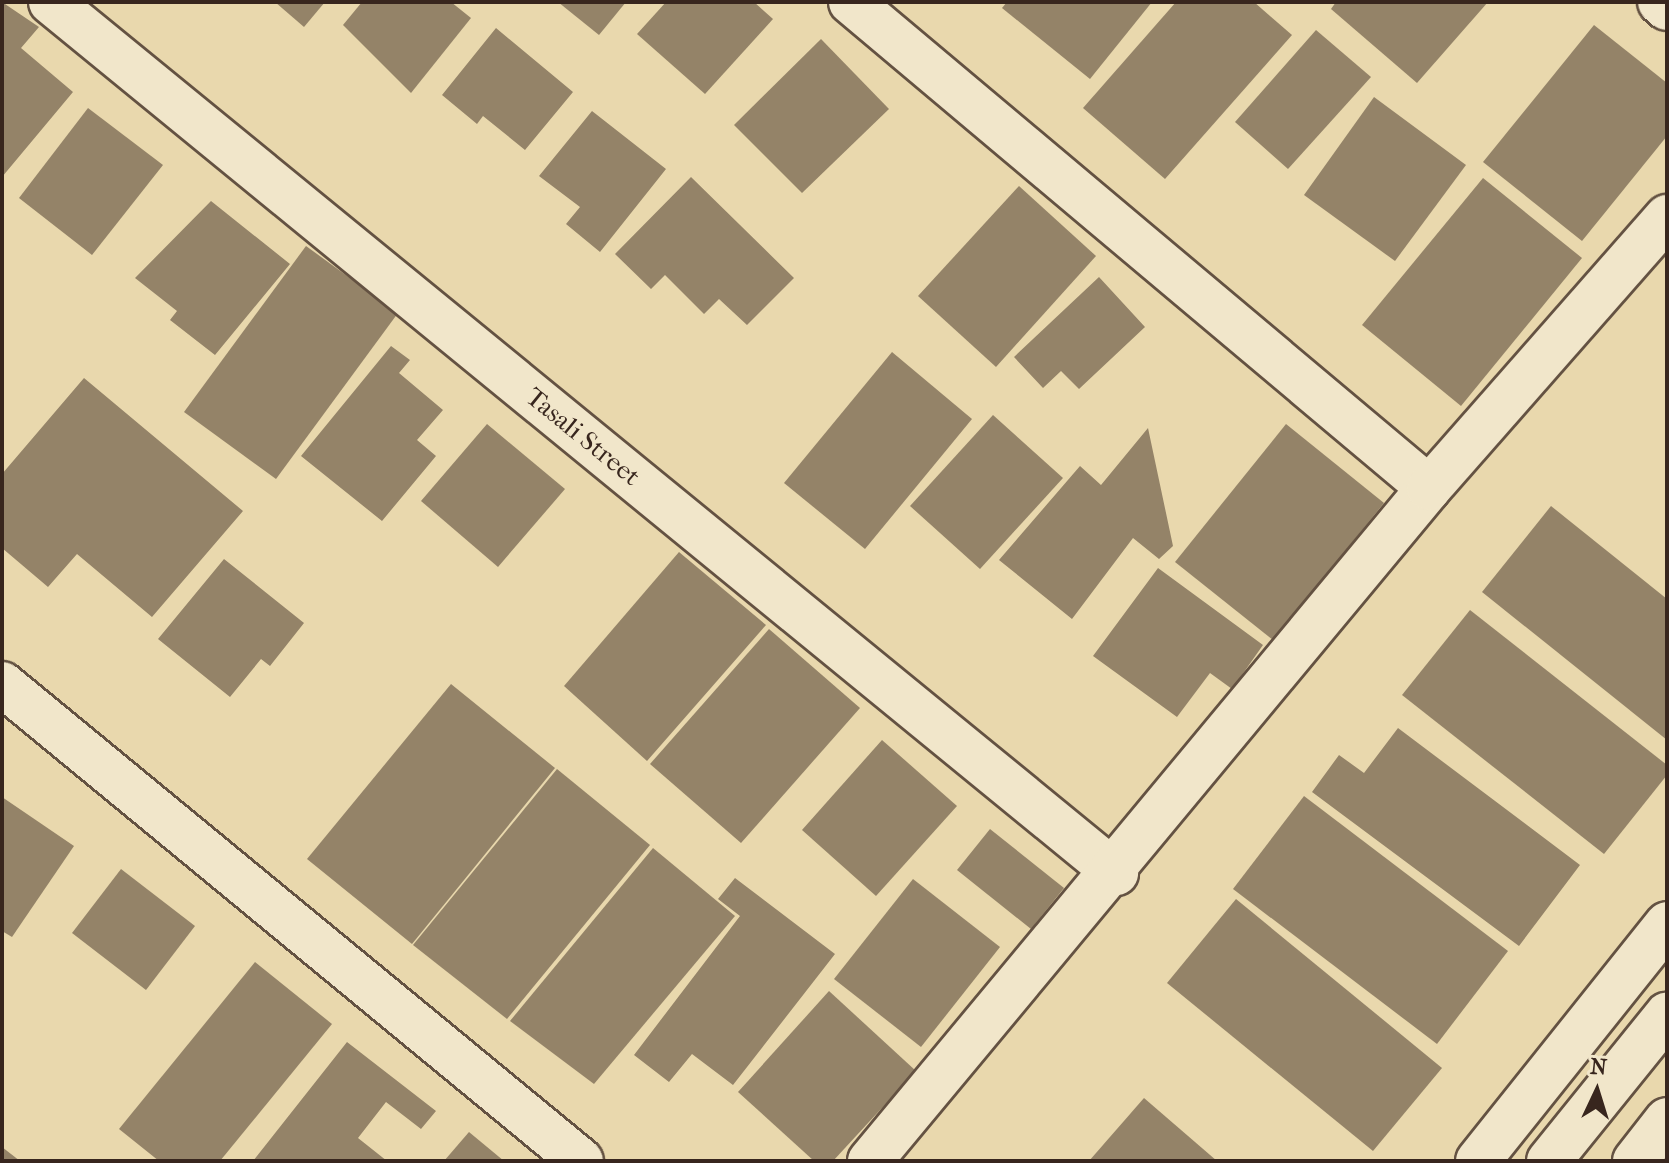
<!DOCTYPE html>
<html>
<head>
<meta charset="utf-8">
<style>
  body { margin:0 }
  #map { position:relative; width:1669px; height:1163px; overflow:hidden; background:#e9d8ad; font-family:"IM FELL French Canon",serif }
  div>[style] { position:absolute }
  .building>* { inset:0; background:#948368 }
  .roads { filter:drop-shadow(2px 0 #645242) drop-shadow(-2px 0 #645242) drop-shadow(0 2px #645242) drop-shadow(0 -2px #645242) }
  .street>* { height:44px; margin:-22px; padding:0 22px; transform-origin:22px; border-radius:22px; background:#f1e6ca }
  .secondary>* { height:44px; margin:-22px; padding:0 22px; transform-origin:22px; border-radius:22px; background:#f1e6ca }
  span { translate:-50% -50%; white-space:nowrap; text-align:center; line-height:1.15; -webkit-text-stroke:6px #f1e6ca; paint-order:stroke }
  .street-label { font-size:26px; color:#38261e }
  .frame { position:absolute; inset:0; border:4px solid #38261e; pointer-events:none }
  .north { position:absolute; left:1557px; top:1051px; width:80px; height:80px; -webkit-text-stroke:6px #f1e6ca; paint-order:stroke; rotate:4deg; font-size:22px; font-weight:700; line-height:32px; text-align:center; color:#38261e }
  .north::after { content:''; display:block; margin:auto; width:28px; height:36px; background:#38261e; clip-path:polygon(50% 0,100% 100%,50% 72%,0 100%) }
</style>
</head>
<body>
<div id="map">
  <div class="building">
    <div style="clip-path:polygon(2px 2px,39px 27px,21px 48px,73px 92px,2px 177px)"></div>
    <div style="clip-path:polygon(275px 2px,325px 2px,304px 27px)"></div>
    <div style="clip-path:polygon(362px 2px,451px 2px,471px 18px,411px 93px,343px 25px)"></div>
    <div style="clip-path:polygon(558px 2px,626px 2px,599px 35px)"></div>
    <div style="clip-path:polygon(666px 2px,754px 2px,773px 19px,705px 94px,637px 34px)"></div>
    <div style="clip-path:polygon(1007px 2px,1152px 2px,1090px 79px,1002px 8px)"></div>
    <div style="clip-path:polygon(1176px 2px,1254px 2px,1292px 35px,1165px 179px,1083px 108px)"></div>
    <div style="clip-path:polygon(1336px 2px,1488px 2px,1417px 83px,1331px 9px)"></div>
    <div style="clip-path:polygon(1594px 25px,1667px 83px,1667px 136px,1582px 241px,1483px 162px)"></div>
    <div style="clip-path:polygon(496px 28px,573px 92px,525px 150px,483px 116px,477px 124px,442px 95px)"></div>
    <div style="clip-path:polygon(1316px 30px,1371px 77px,1288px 169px,1235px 122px)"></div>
    <div style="clip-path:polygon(821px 39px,889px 109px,802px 193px,734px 125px)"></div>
    <div style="clip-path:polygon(1374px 97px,1466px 165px,1395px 261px,1304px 195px)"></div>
    <div style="clip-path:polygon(88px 108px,163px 165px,92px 255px,19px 198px)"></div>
    <div style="clip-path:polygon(592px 111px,666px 169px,600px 252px,566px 224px,580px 207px,539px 176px)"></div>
    <div style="clip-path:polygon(691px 177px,794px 278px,747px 325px,719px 299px,704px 314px,665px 275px,651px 289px,615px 254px)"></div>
    <div style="clip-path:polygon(1483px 178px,1582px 258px,1461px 406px,1362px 325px)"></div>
    <div style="clip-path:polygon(1019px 186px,1096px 256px,996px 367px,918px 296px)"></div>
    <div style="clip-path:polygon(211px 201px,290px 264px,215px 355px,170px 320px,177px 311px,135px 278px)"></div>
    <div style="clip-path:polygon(306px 246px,398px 313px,276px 479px,184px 412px)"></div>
    <div style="clip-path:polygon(1099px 277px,1145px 327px,1079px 389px,1061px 371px,1043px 388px,1014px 357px)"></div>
    <div style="clip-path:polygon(391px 346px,410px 360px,399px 373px,443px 410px,417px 440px,436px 456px,382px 521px,301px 456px)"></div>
    <div style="clip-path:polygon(892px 352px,972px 419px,865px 549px,784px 483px)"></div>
    <div style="clip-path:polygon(84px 378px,243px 511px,152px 617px,77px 554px,48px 587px,2px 548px,2px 474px)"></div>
    <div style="clip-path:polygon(993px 415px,1063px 478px,980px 569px,910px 506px)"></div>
    <div style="clip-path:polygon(487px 424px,565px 489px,498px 567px,421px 501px)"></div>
    <div style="clip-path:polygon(1286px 424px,1384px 503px,1273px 640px,1175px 562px)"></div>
    <div style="clip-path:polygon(1148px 428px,1173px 546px,1159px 559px,1133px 538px,1072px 619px,999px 560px,1080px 466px,1101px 485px)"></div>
    <div style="clip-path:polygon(1551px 506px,1667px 599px,1667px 740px,1482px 592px)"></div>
    <div style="clip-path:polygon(679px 552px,766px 625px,647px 761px,564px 686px)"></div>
    <div style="clip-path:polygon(224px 559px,304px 623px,270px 666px,261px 659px,230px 697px,158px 639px)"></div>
    <div style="clip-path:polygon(1158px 568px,1263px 645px,1232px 689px,1210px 673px,1177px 717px,1093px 656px)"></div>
    <div style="clip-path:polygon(1470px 610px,1667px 765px,1667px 775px,1604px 854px,1402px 695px)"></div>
    <div style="clip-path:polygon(769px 629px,860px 708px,741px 843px,650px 764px)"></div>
    <div style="clip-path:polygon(451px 684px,555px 768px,412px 944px,307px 859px)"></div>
    <div style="clip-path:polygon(1398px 728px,1580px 865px,1519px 946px,1312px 792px,1339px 755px,1364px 773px)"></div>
    <div style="clip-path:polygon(882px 740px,957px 806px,876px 896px,802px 830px)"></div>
    <div style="clip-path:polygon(557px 769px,650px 845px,507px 1019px,413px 945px)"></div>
    <div style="clip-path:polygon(1304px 796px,1508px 951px,1437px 1044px,1233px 889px)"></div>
    <div style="clip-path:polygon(2px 797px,74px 846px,12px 937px,2px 931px)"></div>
    <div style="clip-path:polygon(990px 829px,1064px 888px,1031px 929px,957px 870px)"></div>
    <div style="clip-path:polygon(653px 848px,735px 916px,594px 1084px,510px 1021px)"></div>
    <div style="clip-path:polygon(121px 869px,195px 926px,146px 990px,72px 933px)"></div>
    <div style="clip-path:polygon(735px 878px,835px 954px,733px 1085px,692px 1054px,669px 1082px,634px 1055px,740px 916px,718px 899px)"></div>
    <div style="clip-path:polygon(913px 879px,1000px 947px,921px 1047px,834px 979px)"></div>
    <div style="clip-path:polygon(1236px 899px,1442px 1068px,1373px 1151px,1167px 983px)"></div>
    <div style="clip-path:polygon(255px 962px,332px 1024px,220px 1161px,159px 1161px,119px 1129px)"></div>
    <div style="clip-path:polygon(829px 991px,916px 1071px,833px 1161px,814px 1161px,738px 1092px)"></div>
    <div style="clip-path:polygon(347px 1042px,436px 1111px,421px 1129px,386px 1102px,358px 1138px,387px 1161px,253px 1161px)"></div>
    <div style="clip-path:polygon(1144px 1098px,1217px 1161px,1089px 1161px)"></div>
    <div style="clip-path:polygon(469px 1132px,504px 1161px,444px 1161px)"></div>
    <div style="clip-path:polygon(2px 1147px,20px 1161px,2px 1161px)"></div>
  </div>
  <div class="roads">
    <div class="street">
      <div style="left:51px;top:2px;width:1376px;rotate:39.28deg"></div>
      <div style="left:851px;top:2px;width:755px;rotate:40.06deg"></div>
      <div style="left:1660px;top:2px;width:9px;rotate:41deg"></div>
      <div style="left:2px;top:684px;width:750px;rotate:39.48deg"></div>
      <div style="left:870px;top:1161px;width:875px;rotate:-50.29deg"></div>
      <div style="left:1429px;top:488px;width:361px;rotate:-48.7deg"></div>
    </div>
    <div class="secondary">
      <div style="left:1478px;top:1161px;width:303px;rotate:-51.4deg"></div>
      <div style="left:1549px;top:1161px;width:188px;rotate:-51.1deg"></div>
      <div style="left:1635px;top:1161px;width:52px;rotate:-52deg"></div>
    </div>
  </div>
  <div class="street-label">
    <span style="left:583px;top:437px;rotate:39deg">Tasali Street</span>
  </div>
  <div class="frame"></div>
  <div class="north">N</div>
</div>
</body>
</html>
